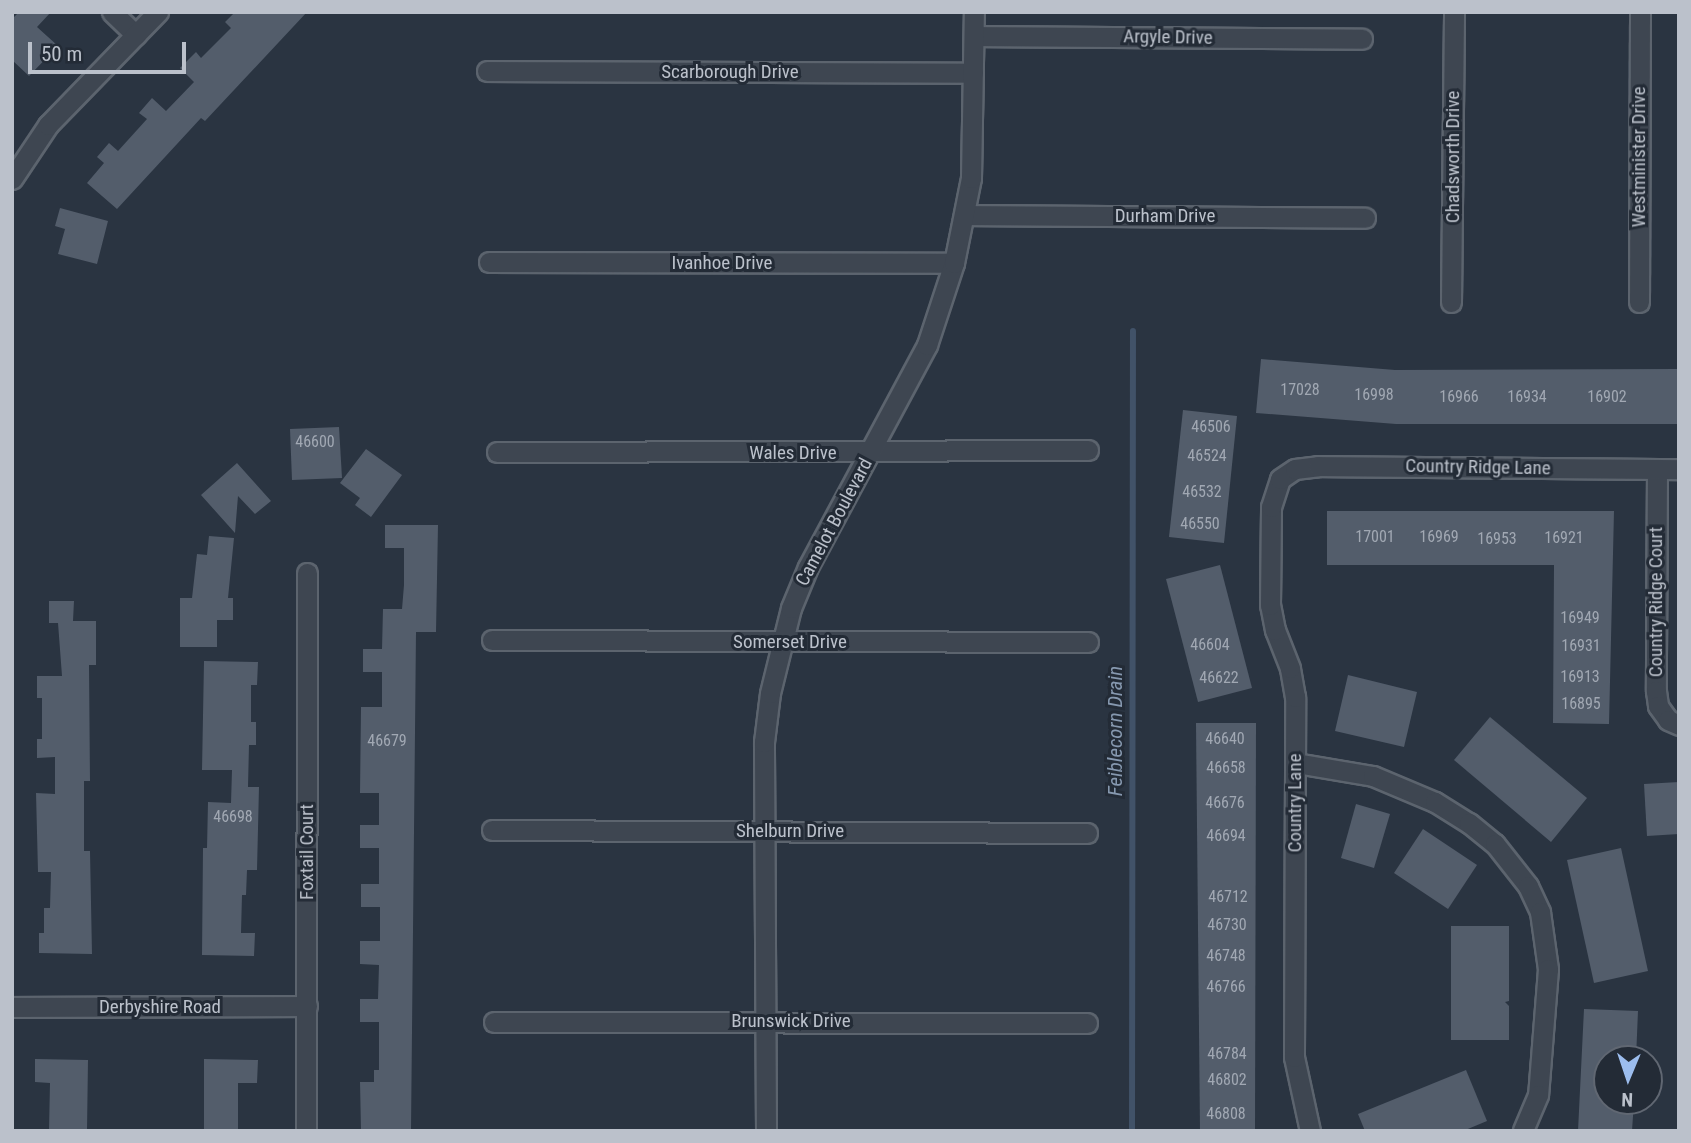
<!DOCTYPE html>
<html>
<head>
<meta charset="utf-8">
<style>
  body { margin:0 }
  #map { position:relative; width:1691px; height:1143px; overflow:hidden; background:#2a3441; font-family:"Roboto Condensed",sans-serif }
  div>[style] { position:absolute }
  .stream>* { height:6px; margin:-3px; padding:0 3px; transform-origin:3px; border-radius:3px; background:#415268 }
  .building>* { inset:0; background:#535d6b }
  .roads { filter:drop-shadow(2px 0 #5c646e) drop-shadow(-2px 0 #5c646e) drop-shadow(0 2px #5c646e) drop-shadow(0 -2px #5c646e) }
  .street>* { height:19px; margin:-9.5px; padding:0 9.5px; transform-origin:9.5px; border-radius:9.5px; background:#3e4651 }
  span { translate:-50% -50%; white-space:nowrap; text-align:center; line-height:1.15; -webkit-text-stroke:6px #232b36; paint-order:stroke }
  .number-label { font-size:16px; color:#a1a8b3 }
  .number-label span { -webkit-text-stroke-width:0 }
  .street-label { font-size:19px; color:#bbc1cb }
  .water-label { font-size:21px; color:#8698af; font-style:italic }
  .frame { position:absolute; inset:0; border:14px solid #bbc1cb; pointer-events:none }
  .north { position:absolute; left:1593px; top:1045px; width:70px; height:70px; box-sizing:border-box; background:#232b36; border:2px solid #606772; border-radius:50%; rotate:182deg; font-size:19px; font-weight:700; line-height:28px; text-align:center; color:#bbc1cb }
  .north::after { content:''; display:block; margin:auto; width:24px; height:32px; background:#9cbdee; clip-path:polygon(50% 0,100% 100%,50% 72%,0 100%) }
  .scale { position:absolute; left:28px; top:42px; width:158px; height:32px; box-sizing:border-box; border:4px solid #bbc1cb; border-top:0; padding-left:9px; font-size:21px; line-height:24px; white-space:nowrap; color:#bbc1cb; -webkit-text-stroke:5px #232b36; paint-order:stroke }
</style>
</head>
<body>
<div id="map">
  <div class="stream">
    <div style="left:1132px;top:1131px;width:800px;rotate:-89.93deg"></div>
  </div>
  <div class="building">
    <div style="clip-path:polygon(19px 12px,51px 12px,37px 27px,58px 46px,29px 76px,12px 60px,12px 19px)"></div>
    <div style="clip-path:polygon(235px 12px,307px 12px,205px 121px,201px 118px,117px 209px,87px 183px,104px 163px,97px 157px,109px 143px,118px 151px,147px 119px,139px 113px,152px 98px,166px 111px,194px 82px,180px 68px,196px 52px,201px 58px,231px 28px,225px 22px)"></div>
    <div style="clip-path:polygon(60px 208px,108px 221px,97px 264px,58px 254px,65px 229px,55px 226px)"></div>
    <div style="clip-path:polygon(1261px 359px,1395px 370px,1679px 369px,1679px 424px,1396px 424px,1256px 413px)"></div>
    <div style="clip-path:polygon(1183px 410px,1237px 416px,1224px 543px,1169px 537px)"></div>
    <div style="clip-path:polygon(339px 427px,342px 478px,292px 480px,290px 429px)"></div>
    <div style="clip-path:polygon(366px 449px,402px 475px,371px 517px,355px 505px,360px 498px,340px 483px)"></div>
    <div style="clip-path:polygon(237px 463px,271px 501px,255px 514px,238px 496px,235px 533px,201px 495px)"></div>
    <div style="clip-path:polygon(1327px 511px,1614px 511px,1609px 724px,1553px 723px,1554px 565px,1327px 565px)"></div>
    <div style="clip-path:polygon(385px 525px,438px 525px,436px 632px,416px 632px,411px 1131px,361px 1131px,360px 1082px,374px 1082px,374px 1070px,379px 1070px,379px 1022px,360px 1022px,360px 999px,378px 999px,379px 965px,360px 964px,360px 941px,380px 941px,380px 907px,361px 907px,361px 884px,379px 884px,379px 848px,360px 848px,360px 825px,379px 825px,379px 793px,360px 793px,361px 707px,382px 707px,382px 672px,363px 672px,363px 649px,382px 649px,383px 609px,402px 609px,404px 585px,404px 548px,385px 548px)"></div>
    <div style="clip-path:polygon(209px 536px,234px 538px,228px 598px,233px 598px,233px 620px,217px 620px,217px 647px,180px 647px,180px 598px,192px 598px,197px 554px,207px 555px)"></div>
    <div style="clip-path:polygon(1220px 565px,1252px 688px,1198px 702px,1166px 579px)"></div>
    <div style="clip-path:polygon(49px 601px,74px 601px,73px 621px,96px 621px,96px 665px,89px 665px,90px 781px,84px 781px,84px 851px,90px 851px,92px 954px,39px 953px,39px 933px,44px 933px,44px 908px,50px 908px,51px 872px,38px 872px,36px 793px,55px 794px,55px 757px,37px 758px,37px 739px,42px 739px,42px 698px,37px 698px,37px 676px,62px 676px,58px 623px,49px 623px)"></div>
    <div style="clip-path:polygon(204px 661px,258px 662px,257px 685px,251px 685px,251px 722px,256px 722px,256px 745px,249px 745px,248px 787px,259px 787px,257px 870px,247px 870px,246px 895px,242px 895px,241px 933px,255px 933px,254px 956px,202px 955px,203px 848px,207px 848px,208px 802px,231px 803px,232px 770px,202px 770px)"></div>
    <div style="clip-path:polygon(1348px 675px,1417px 692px,1404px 747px,1335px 731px)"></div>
    <div style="clip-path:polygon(1490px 717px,1587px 798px,1551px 842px,1454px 760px)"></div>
    <div style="clip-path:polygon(1196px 723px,1256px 723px,1255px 1131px,1200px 1131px)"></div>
    <div style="clip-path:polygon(1679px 782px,1679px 834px,1647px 836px,1644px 784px)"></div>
    <div style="clip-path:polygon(1356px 804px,1390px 814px,1374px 868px,1341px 858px)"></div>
    <div style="clip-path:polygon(1423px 829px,1477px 865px,1448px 909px,1394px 873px)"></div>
    <div style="clip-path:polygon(1621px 848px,1648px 971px,1594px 983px,1567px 860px)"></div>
    <div style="clip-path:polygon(1451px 926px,1509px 926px,1509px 1001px,1505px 1002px,1509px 1006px,1509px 1040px,1451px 1040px)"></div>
    <div style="clip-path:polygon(1584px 1009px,1638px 1011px,1636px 1059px,1607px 1059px,1607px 1101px,1634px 1101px,1632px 1131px,1578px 1131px)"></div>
    <div style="clip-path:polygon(35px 1059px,88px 1060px,87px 1131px,49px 1131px,50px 1083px,35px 1082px)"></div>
    <div style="clip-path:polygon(204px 1059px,258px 1060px,257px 1083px,238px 1083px,238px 1131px,204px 1131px)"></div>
    <div style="clip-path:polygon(1466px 1070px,1487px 1121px,1463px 1131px,1365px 1131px,1358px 1114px)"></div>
  </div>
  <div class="roads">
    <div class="street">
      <div style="left:112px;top:12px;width:33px;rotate:44deg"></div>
      <div style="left:974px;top:36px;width:388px;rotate:0.4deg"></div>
      <div style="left:487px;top:71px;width:486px;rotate:0.2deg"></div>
      <div style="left:12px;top:179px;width:65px;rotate:-56.3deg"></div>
      <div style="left:48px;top:125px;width:158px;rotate:-45.8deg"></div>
      <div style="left:965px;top:215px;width:400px;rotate:0.4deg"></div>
      <div style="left:489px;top:262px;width:465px;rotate:0.1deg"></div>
      <div style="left:1451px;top:302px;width:290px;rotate:-89.4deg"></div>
      <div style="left:1639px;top:302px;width:290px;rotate:-89.8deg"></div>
      <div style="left:497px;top:452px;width:591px;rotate:-0.19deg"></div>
      <div style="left:1657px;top:469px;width:222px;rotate:90.3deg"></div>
      <div style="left:1656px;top:691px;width:15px;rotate:82deg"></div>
      <div style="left:1658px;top:706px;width:17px;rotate:54deg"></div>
      <div style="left:1668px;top:720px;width:12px;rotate:24deg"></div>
      <div style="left:492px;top:640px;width:596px;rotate:0.19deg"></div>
      <div style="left:1296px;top:763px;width:78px;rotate:9.6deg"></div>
      <div style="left:1373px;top:776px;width:67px;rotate:22.8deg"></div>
      <div style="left:1435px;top:802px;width:40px;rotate:32deg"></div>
      <div style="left:1469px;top:823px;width:33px;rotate:39deg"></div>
      <div style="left:1495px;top:844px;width:53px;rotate:51.8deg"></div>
      <div style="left:1528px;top:886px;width:29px;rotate:65deg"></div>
      <div style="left:1540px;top:912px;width:58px;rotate:82deg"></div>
      <div style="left:1548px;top:969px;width:126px;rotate:94.5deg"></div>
      <div style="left:1538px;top:1095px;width:39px;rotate:113deg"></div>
      <div style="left:492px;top:830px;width:595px;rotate:0.29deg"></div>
      <div style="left:12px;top:1007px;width:295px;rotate:-0.2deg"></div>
      <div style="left:494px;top:1022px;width:593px;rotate:0.1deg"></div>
      <div style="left:306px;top:1131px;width:558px;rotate:-89.9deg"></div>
      <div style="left:766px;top:1131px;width:389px;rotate:-90.3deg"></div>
      <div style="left:764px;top:742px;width:49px;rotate:-83deg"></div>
      <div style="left:770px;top:693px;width:88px;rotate:-76.1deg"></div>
      <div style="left:791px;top:608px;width:44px;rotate:-67.5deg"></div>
      <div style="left:808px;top:567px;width:252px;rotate:-61.8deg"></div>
      <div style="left:927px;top:345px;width:86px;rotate:-71.8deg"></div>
      <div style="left:954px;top:263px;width:87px;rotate:-78.7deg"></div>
      <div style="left:971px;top:178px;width:166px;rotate:-89deg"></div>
      <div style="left:1310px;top:1131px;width:76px;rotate:-102.2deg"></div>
      <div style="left:1294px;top:1057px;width:360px;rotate:-89.8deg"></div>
      <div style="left:1295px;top:697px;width:29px;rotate:-100deg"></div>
      <div style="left:1290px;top:668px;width:41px;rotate:-111.5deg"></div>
      <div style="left:1275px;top:630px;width:25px;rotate:-101deg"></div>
      <div style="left:1270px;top:605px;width:98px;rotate:-89.4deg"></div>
      <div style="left:1271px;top:507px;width:29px;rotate:-72deg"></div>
      <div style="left:1280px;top:479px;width:18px;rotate:-34deg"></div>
      <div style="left:1295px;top:469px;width:23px;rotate:-7deg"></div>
      <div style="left:1318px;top:466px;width:361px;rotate:0.5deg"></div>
    </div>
  </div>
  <div class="number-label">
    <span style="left:1300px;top:390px">17028</span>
    <span style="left:1374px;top:395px">16998</span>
    <span style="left:1459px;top:397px">16966</span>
    <span style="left:1527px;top:397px">16934</span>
    <span style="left:1607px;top:397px">16902</span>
    <span style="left:1211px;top:427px">46506</span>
    <span style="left:315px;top:442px">46600</span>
    <span style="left:1207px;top:456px">46524</span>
    <span style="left:1202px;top:492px">46532</span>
    <span style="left:1200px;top:524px">46550</span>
    <span style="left:1375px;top:537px">17001</span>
    <span style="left:1439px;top:537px">16969</span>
    <span style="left:1564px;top:538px">16921</span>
    <span style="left:1497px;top:539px">16953</span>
    <span style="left:1580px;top:618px">16949</span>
    <span style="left:1210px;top:645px">46604</span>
    <span style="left:1581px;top:646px">16931</span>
    <span style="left:1580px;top:677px">16913</span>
    <span style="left:1219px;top:678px">46622</span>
    <span style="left:1581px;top:704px">16895</span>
    <span style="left:1225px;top:739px">46640</span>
    <span style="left:387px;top:741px">46679</span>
    <span style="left:1226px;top:768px">46658</span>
    <span style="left:1225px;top:803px">46676</span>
    <span style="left:233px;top:817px">46698</span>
    <span style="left:1226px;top:836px">46694</span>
    <span style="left:1228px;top:897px">46712</span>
    <span style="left:1227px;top:925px">46730</span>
    <span style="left:1226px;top:956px">46748</span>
    <span style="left:1226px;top:987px">46766</span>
    <span style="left:1227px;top:1054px">46784</span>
    <span style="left:1227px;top:1080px">46802</span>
    <span style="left:1226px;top:1114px">46808</span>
  </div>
  <div class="street-label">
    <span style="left:1168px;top:37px;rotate:1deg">Argyle Drive</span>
    <span style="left:730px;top:72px">Scarborough Drive</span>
    <span style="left:1453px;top:157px;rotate:-90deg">Chadsworth Drive</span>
    <span style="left:1639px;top:157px;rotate:-90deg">Westminister Drive</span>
    <span style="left:1165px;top:216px">Durham Drive</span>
    <span style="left:722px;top:263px">Ivanhoe Drive</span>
    <span style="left:793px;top:453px">Wales Drive</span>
    <span style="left:1478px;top:467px;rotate:1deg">Country Ridge Lane</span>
    <span style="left:834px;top:522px;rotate:-62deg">Camelot Boulevard</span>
    <span style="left:1656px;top:602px;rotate:-90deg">Country Ridge Court</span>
    <span style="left:790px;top:642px">Somerset Drive</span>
    <span style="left:1295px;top:803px;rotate:-90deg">Country Lane</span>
    <span style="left:790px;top:831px">Shelburn Drive</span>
    <span style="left:307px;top:852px;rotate:-90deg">Foxtail Court</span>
    <span style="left:160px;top:1007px">Derbyshire Road</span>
    <span style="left:791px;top:1021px">Brunswick Drive</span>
  </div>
  <div class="water-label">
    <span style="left:1115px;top:731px;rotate:-90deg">Feiblecorn Drain</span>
  </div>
  <div class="frame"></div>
  <div class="north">N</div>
  <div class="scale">50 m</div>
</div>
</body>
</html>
